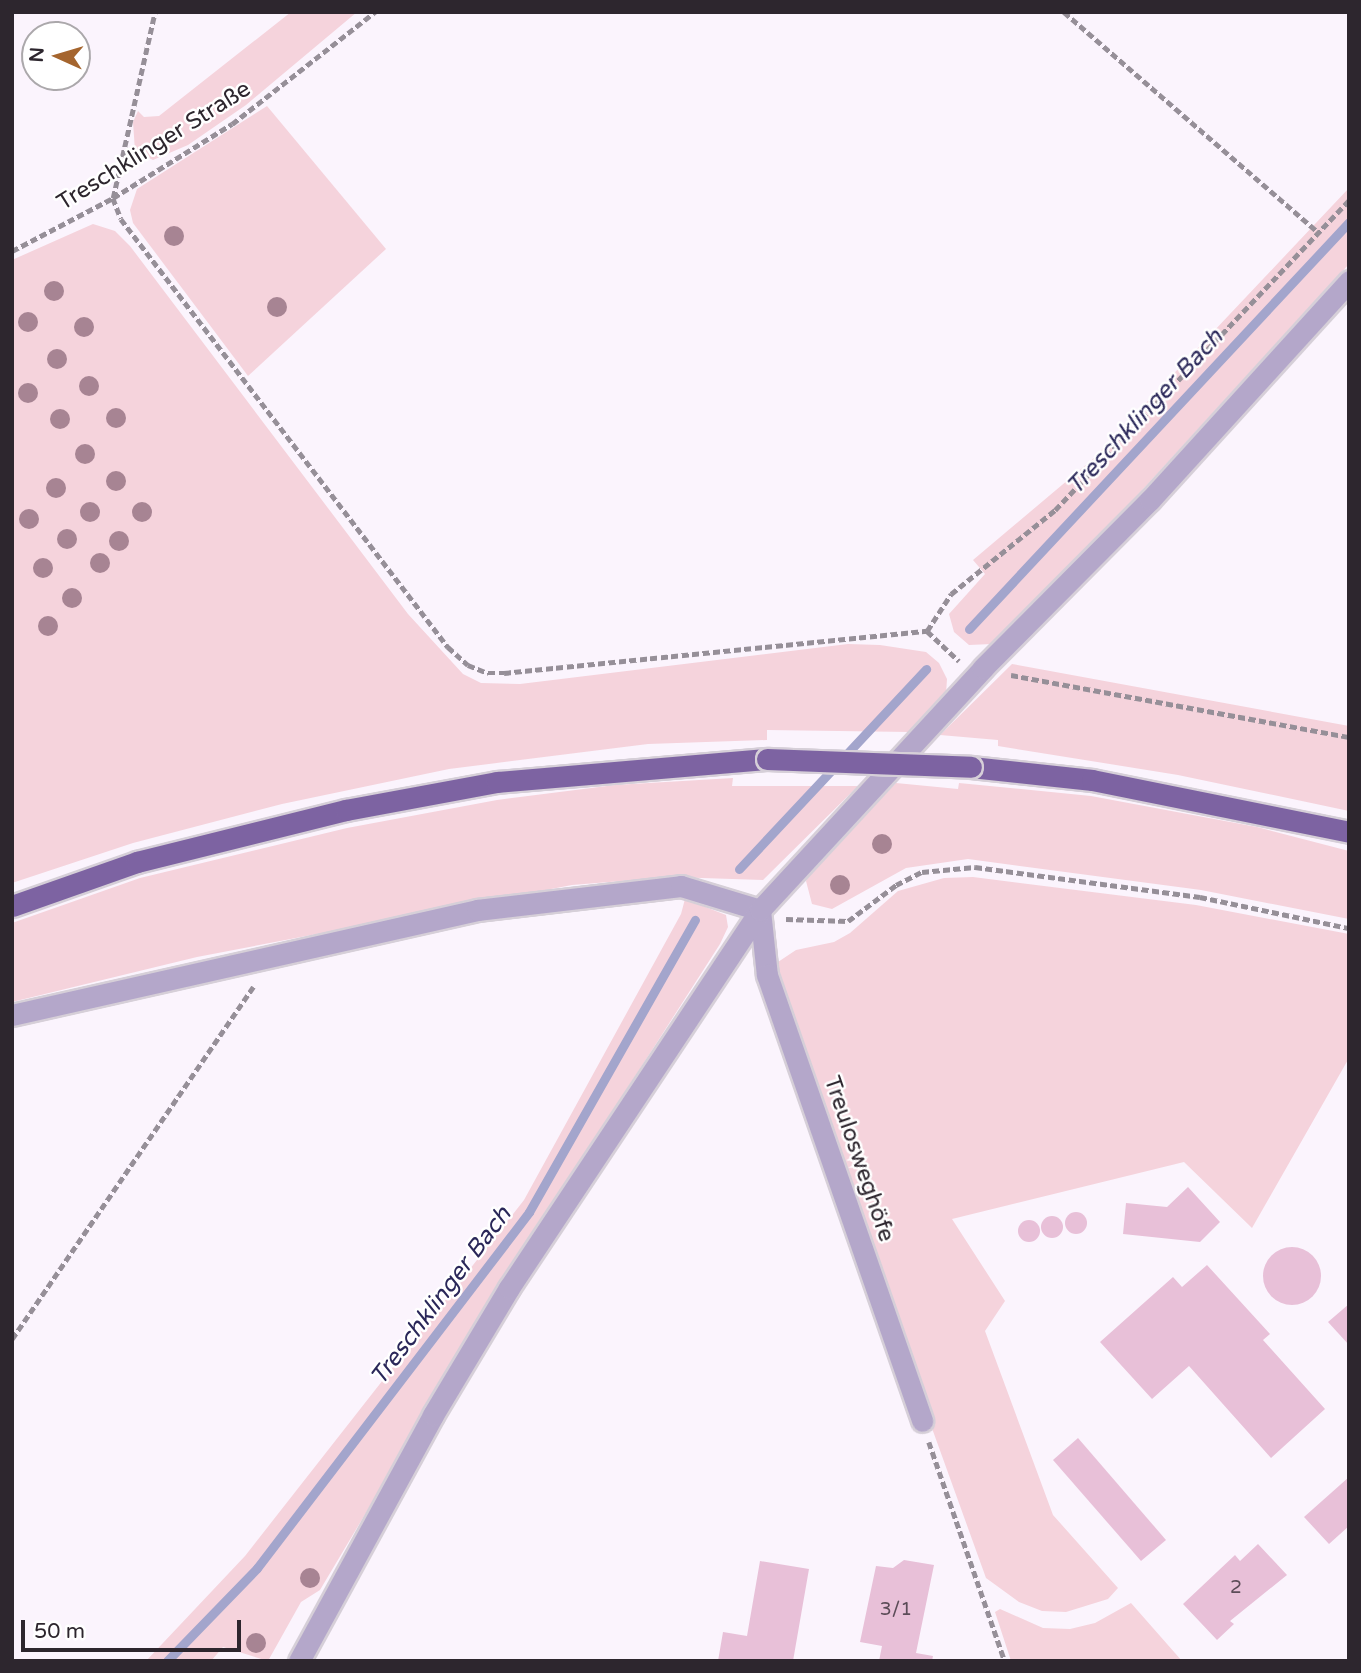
<!DOCTYPE html>
<html>
<head>
<meta charset="utf-8">
<style>
  body { margin:0 }
  #map { position:relative; width:1361px; height:1673px; overflow:hidden; background:#fbf4fd; font-family:"Varela Round",sans-serif }
  div>[style] { position:absolute }
  .green>* { inset:0; background:#f5d3dc }
  .stream>* { height:9px; margin:-4.5px; padding:0 4.5px; transform-origin:4.5px; border-radius:4.5px; background:#a3a5cc }
  .building>* { inset:0; background:#e8c0d8 }
  .round { border-radius:50% }
  .path>* { height:4.5px; margin-top:-2.25px; transform-origin:0; background:repeating-linear-gradient(90deg,#968f98 0 7px,transparent 0 10.5px) }
  .roads { filter:drop-shadow(2px 0 #d6cfd8) drop-shadow(-2px 0 #d6cfd8) drop-shadow(0 2px #d6cfd8) drop-shadow(0 -2px #d6cfd8) }
  .minor>* { height:21px; margin:-10.5px; padding:0 10.5px; transform-origin:10.5px; border-radius:10.5px; background:#b4a7ca }
  .major>* { height:21px; margin:-10.5px; padding:0 10.5px; transform-origin:10.5px; border-radius:10.5px; background:#7d63a2 }
  .bridges { filter:drop-shadow(2px 0 #d6cfd8) drop-shadow(-2px 0 #d6cfd8) drop-shadow(0 2px #d6cfd8) drop-shadow(0 -2px #d6cfd8) }
  .major-bridge>* { height:21px; margin:-10.5px; padding:0 10.5px; transform-origin:10.5px; border-radius:10.5px; background:#7d63a2 }
  .trees>* { width:20px; height:20px; margin:-10px; border-radius:50%; background:#a78493 }
  span { translate:-50% -50%; white-space:nowrap; text-align:center; line-height:1.15; -webkit-text-stroke:5px #fff; paint-order:stroke }
  .number-label { font-size:19px; color:#5c4c58 }
  .number-label span { -webkit-text-stroke-width:0 }
  .street-label { font-size:23px; color:#2d262e }
  .water-label { font-size:24px; color:#2a2759; font-style:italic }
  .frame { position:absolute; inset:0; border:14px solid #2d262e; pointer-events:none }
  .north { position:absolute; left:21px; top:21px; width:70px; height:70px; box-sizing:border-box; background:#fff; border:2px solid #aba8ab; border-radius:50%; rotate:274deg; font-size:19px; font-weight:700; line-height:28px; text-align:center; color:#2d262e }
  .north::after { content:''; display:block; margin:auto; width:24px; height:32px; background:#a5652e; clip-path:polygon(50% 0,100% 100%,50% 72%,0 100%) }
  .scale { position:absolute; left:21px; top:1620px; width:220px; height:32px; box-sizing:border-box; border:4px solid #2d262e; border-top:0; padding-left:9px; font-size:21px; line-height:24px; white-space:nowrap; color:#2d262e; -webkit-text-stroke:5px #fff; paint-order:stroke }
</style>
</head>
<body>
<div id="map">
  <div class="green">
    <div style="clip-path:polygon(291px 12px,357px 12px,246px 105px,188px 145px,153px 160px,135px 151px,133px 122px,138px 111px,144px 117px,159px 116px)"></div>
    <div style="clip-path:polygon(267px 106px,386px 249px,248px 376px,133px 223px,130px 210px,137px 189px)"></div>
    <div style="clip-path:polygon(1349px 188px,1349px 264px,1080px 558px,992px 644px,969px 645px,954px 632px,949px 614px,985px 574px,973px 560px,1094px 458px)"></div>
    <div style="clip-path:polygon(93px 224px,115px 231px,130px 246px,408px 614px,463px 674px,481px 683px,520px 684px,848px 644px,880px 645px,926px 652px,939px 663px,947px 679px,946px 694px,909px 732px,767px 730px,767px 740px,648px 744px,449px 769px,282px 804px,133px 843px,12px 883px,12px 260px)"></div>
    <div style="clip-path:polygon(1012px 664px,1349px 726px,1349px 811px,1178px 775px,998px 746px,998px 740px,940px 735px)"></div>
    <div style="clip-path:polygon(733px 778px,732px 786px,858px 786px,763px 880px,671px 877px,572px 885px,197px 957px,12px 1002px,12px 923px,140px 878px,347px 828px,497px 800px,615px 785px)"></div>
    <div style="clip-path:polygon(896px 783px,958px 789px,959px 783px,1091px 796px,1257px 827px,1349px 851px,1349px 919px,1201px 890px,968px 859px,906px 868px,832px 909px,812px 904px,806px 881px,811px 871px)"></div>
    <div style="clip-path:polygon(973px 877px,1196px 905px,1349px 934px,1349px 1058px,1252px 1228px,1184px 1162px,952px 1219px,1005px 1301px,985px 1331px,1053px 1515px,1118px 1588px,1108px 1599px,1066px 1612px,1042px 1611px,1019px 1602px,986px 1578px,898px 1334px,775px 964px,796px 950px,834px 942px,850px 933px,898px 891px,944px 878px)"></div>
    <div style="clip-path:polygon(685px 899px,726px 915px,728px 927px,720px 944px,502px 1284px,320px 1590px,301px 1602px,268px 1661px,223px 1647px,211px 1661px,146px 1661px,245px 1556px,524px 1200px,681px 914px)"></div>
    <div style="clip-path:polygon(1131px 1603px,1182px 1661px,1011px 1661px,995px 1612px,1000px 1609px,1043px 1628px,1070px 1629px,1095px 1623px)"></div>
  </div>
  <div class="stream">
    <div style="left:969px;top:629px;width:557px;rotate:-46.96deg"></div>
    <div style="left:739px;top:869px;width:274px;rotate:-46.9deg"></div>
    <div style="left:167px;top:1661px;width:129px;rotate:-45.9deg"></div>
    <div style="left:257px;top:1568px;width:448px;rotate:-52.6deg"></div>
    <div style="left:529px;top:1212px;width:336px;rotate:-60.4deg"></div>
  </div>
  <div class="building">
    <div style="clip-path:polygon(1188px 1187px,1220px 1222px,1200px 1242px,1123px 1234px,1126px 1203px,1167px 1207px)"></div>
    <div class="round" style="left:1065px;top:1212px;width:22px;height:22px"></div>
    <div class="round" style="left:1041px;top:1216px;width:22px;height:22px"></div>
    <div class="round" style="left:1018px;top:1220px;width:22px;height:22px"></div>
    <div class="round" style="left:1263px;top:1247px;width:58px;height:58px"></div>
    <div style="clip-path:polygon(1207px 1265px,1270px 1334px,1263px 1340px,1325px 1409px,1271px 1458px,1189px 1366px,1152px 1399px,1100px 1342px,1173px 1277px,1182px 1287px)"></div>
    <div style="clip-path:polygon(1349px 1304px,1349px 1345px,1328px 1322px)"></div>
    <div style="clip-path:polygon(1078px 1438px,1166px 1540px,1141px 1561px,1053px 1460px)"></div>
    <div style="clip-path:polygon(1349px 1477px,1349px 1526px,1329px 1544px,1304px 1517px)"></div>
    <div style="clip-path:polygon(1258px 1544px,1287px 1575px,1230px 1621px,1234px 1624px,1217px 1640px,1183px 1604px,1235px 1555px,1240px 1561px)"></div>
    <div style="clip-path:polygon(904px 1560px,934px 1565px,916px 1653px,933px 1656px,932px 1661px,879px 1661px,882px 1646px,860px 1642px,876px 1566px,893px 1568px)"></div>
    <div style="clip-path:polygon(760px 1561px,809px 1569px,793px 1661px,718px 1661px,723px 1632px,747px 1636px)"></div>
  </div>
  <div class="path">
    <div style="left:1064px;top:12px;width:337px;rotate:40.9deg"></div>
    <div style="left:113px;top:198px;width:22px;rotate:69deg"></div>
    <div style="left:121px;top:219px;width:539px;rotate:52.62deg"></div>
    <div style="left:448px;top:647px;width:27px;rotate:42deg"></div>
    <div style="left:468px;top:665px;width:22px;rotate:22deg"></div>
    <div style="left:488px;top:673px;width:16px"></div>
    <div style="left:504px;top:673px;width:425px;rotate:-5.7deg"></div>
    <div style="left:927px;top:631px;width:44px;rotate:43.2deg"></div>
    <div style="left:113px;top:198px;width:191px;rotate:-77.3deg"></div>
    <div style="left:12px;top:251px;width:114px;rotate:-27.7deg"></div>
    <div style="left:113px;top:198px;width:140px;rotate:-31.9deg"></div>
    <div style="left:232px;top:124px;width:182px;rotate:-38.1deg"></div>
    <div style="left:927px;top:631px;width:44px;rotate:-57deg"></div>
    <div style="left:951px;top:594px;width:134px;rotate:-38.9deg"></div>
    <div style="left:1055px;top:510px;width:427px;rotate:-46.5deg"></div>
    <div style="left:1011px;top:675px;width:344px;rotate:10.4deg"></div>
    <div style="left:786px;top:919px;width:62px;rotate:1.8deg"></div>
    <div style="left:848px;top:921px;width:60px;rotate:-36.9deg"></div>
    <div style="left:896px;top:885px;width:29px;rotate:-27deg"></div>
    <div style="left:922px;top:872px;width:53px;rotate:-5.4deg"></div>
    <div style="left:975px;top:867px;width:227px;rotate:7.6deg"></div>
    <div style="left:1200px;top:897px;width:152px;rotate:11.8deg"></div>
    <div style="left:12px;top:1339px;width:427px;rotate:-55.6deg"></div>
    <div style="left:929px;top:1442px;width:232px;rotate:70.9deg"></div>
  </div>
  <div class="roads">
    <div class="minor">
      <div style="left:760px;top:910px;width:65px;rotate:83.9deg"></div>
      <div style="left:767px;top:975px;width:472px;rotate:70.8deg"></div>
      <div style="left:12px;top:1015px;width:477px;rotate:-12.7deg"></div>
      <div style="left:477px;top:910px;width:205px;rotate:-6.7deg"></div>
      <div style="left:681px;top:886px;width:83px;rotate:16.9deg"></div>
      <div style="left:299px;top:1661px;width:280px;rotate:-61.4deg"></div>
      <div style="left:433px;top:1415px;width:148px;rotate:-59.1deg"></div>
      <div style="left:509px;top:1288px;width:454px;rotate:-56.4deg"></div>
      <div style="left:760px;top:910px;width:329px;rotate:-47.3deg"></div>
      <div style="left:983px;top:668px;width:237px;rotate:-45.2deg"></div>
      <div style="left:1150px;top:500px;width:296px;rotate:-47.7deg"></div>
    </div>
    <div class="major">
      <div style="left:971px;top:767px;width:122px;rotate:6.1deg"></div>
      <div style="left:1092px;top:780px;width:262px;rotate:11.4deg"></div>
      <div style="left:12px;top:906px;width:133px;rotate:-19.4deg"></div>
      <div style="left:137px;top:862px;width:215px;rotate:-14deg"></div>
      <div style="left:346px;top:810px;width:154px;rotate:-10.5deg"></div>
      <div style="left:497px;top:782px;width:271px;rotate:-4.9deg"></div>
    </div>
  </div>
  <div class="bridges">
    <div class="major-bridge">
      <div style="left:767px;top:759px;width:204px;rotate:2.2deg"></div>
    </div>
  </div>
  <div class="trees">
    <div style="left:174px;top:236px"></div>
    <div style="left:54px;top:291px"></div>
    <div style="left:277px;top:307px"></div>
    <div style="left:28px;top:322px"></div>
    <div style="left:84px;top:327px"></div>
    <div style="left:57px;top:359px"></div>
    <div style="left:89px;top:386px"></div>
    <div style="left:28px;top:393px"></div>
    <div style="left:116px;top:418px"></div>
    <div style="left:60px;top:419px"></div>
    <div style="left:85px;top:454px"></div>
    <div style="left:116px;top:481px"></div>
    <div style="left:56px;top:488px"></div>
    <div style="left:90px;top:512px"></div>
    <div style="left:142px;top:512px"></div>
    <div style="left:29px;top:519px"></div>
    <div style="left:67px;top:539px"></div>
    <div style="left:119px;top:541px"></div>
    <div style="left:100px;top:563px"></div>
    <div style="left:43px;top:568px"></div>
    <div style="left:72px;top:598px"></div>
    <div style="left:48px;top:626px"></div>
    <div style="left:882px;top:844px"></div>
    <div style="left:840px;top:885px"></div>
    <div style="left:310px;top:1578px"></div>
    <div style="left:256px;top:1643px"></div>
  </div>
  <div class="number-label">
    <span style="left:1236px;top:1588px">2</span>
    <span style="left:896px;top:1610px">3/1</span>
  </div>
  <div class="street-label">
    <span style="left:154px;top:146px;rotate:-32deg">Treschklinger Straße</span>
    <span style="left:859px;top:1159px;rotate:71deg">Treulosweghöfe</span>
  </div>
  <div class="water-label">
    <span style="left:1145px;top:412px;rotate:-47deg">Treschklinger Bach</span>
    <span style="left:441px;top:1296px;rotate:-53deg">Treschklinger Bach</span>
  </div>
  <div class="frame"></div>
  <div class="north">N</div>
  <div class="scale">50 m</div>
</div>
</body>
</html>
